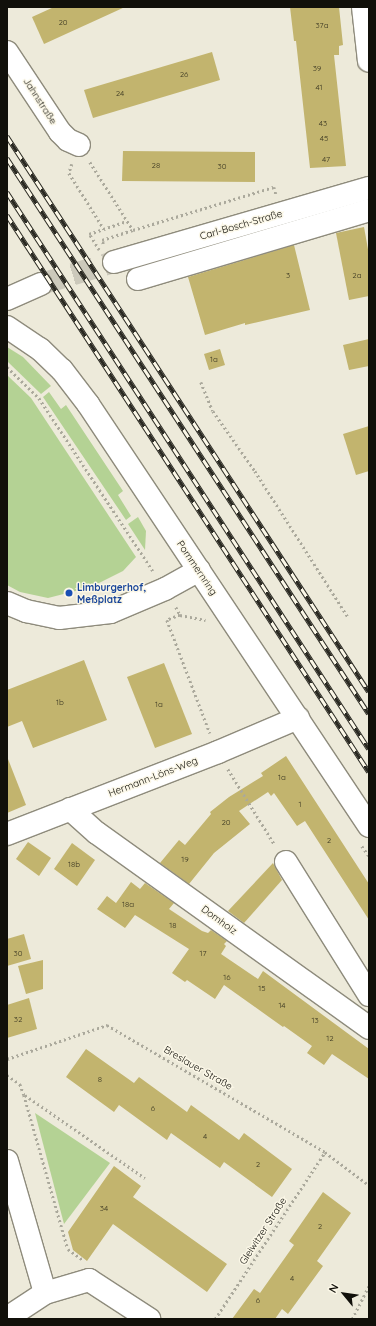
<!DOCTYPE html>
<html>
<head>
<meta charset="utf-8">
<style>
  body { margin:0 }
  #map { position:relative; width:376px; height:1326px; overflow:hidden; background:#edeada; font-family:Quicksand,sans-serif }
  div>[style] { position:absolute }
  .green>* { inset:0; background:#b4d294 }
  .building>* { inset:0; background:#c2b46e }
  .minor-tunnel>* { height:22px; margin-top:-11px; transform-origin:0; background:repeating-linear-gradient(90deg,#ccc9bb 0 22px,transparent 0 33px) }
  .path>* { height:2.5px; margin-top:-1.25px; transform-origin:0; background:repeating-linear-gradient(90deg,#aba99c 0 2px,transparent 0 5px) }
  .roads { filter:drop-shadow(1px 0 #8e8b7c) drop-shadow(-1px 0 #8e8b7c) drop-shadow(0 1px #8e8b7c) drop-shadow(0 -1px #8e8b7c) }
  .minor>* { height:22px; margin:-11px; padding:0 11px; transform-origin:11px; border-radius:11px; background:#fff }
  .rail>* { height:4.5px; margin-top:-2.25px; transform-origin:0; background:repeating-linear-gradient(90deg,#fbf7e7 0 9px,#2a2922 0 18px); box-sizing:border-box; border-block:1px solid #2a2922 }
  .dots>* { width:11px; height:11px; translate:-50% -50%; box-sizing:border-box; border:2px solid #fbf7e7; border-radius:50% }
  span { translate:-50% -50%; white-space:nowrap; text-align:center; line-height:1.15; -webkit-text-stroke:3px #fbf7e7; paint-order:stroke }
  .number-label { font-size:8px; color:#3d3923 }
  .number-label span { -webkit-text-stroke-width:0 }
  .street-label { font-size:10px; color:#11100a }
  .transit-label { font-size:10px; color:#164399; font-weight:700 }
  .left { translate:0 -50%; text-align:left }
  .frame { position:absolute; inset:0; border:8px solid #11100a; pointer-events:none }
  .north { position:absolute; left:324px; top:1274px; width:40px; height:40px; -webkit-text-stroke:3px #fbf7e7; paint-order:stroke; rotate:299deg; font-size:11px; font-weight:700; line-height:16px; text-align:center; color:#11100a }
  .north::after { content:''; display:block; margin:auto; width:14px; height:18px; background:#11100a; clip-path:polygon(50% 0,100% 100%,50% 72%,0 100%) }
</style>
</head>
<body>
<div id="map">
  <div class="green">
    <div style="clip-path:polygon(7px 347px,23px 357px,51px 386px,41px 394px,7px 361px)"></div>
    <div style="clip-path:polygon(7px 375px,31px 398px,136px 557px,123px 571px,91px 587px,48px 598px,20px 592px,7px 585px)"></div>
    <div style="clip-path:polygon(49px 392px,61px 409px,66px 405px,123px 491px,118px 495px,131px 516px,126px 520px,43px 397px)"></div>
    <div style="clip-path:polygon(138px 517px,146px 531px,145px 550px,128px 524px)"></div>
    <div style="clip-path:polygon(35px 1113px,110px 1163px,64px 1224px)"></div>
  </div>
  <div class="building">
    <div style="clip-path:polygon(54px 7px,125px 7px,44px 44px,32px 17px)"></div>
    <div style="clip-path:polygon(290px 7px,339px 7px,343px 45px,339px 46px,339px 55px,334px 55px,346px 166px,310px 168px,296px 41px,294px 41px)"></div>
    <div style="clip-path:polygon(212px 52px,220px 80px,93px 118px,84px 90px)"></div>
    <div style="clip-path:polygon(123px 151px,255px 152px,255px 182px,122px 181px)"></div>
    <div style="clip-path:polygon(364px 227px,369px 255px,369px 296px,349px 300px,336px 233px)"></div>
    <div style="clip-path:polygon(294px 245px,310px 310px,245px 325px,245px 323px,205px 335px,188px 277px)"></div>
    <div style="clip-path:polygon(369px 339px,369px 366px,349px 370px,343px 345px)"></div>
    <div style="clip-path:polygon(220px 349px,225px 365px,209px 370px,204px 354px)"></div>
    <div style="clip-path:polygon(369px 426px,369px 471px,356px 475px,343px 434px)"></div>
    <div style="clip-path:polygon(84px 660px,107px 720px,33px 748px,22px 721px,7px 727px,7px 690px)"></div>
    <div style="clip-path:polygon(164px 663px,192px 734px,155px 748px,127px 677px)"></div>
    <div style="clip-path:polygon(286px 756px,369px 884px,369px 920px,305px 821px,297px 826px,274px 793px,271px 796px,268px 792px,239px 811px,250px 824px,214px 853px,189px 884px,160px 863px,179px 840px,185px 845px,211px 814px,210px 812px,229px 797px,263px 776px,261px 773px)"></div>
    <div style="clip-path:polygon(8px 759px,26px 805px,7px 813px,7px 760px)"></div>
    <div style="clip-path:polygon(28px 842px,51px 858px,39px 876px,16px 859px)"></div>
    <div style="clip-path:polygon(72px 843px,95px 860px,77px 886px,54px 869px)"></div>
    <div style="clip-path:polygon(273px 863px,282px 880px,244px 923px,228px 911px)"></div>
    <div style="clip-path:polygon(131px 882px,140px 889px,145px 883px,174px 903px,169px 909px,202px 931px,208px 933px,211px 930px,227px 941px,224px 944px,226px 946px,221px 954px,258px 979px,263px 971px,369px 1049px,369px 1079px,332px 1054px,324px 1065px,307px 1053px,312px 1046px,284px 1026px,283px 1027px,224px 985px,215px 999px,187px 980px,185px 982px,172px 973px,189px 949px,135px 915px,125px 928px,97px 909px,107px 896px,116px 903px)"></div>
    <div style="clip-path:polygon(24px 934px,31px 959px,7px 966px,7px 939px)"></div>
    <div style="clip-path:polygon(43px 960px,43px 989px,26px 994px,18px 966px)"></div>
    <div style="clip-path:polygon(29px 998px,37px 1029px,7px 1038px,7px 1005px)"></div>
    <div style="clip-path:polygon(86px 1049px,134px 1083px,139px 1077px,187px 1112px,191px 1105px,239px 1140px,244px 1133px,292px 1169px,272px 1197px,224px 1162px,220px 1168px,171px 1133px,167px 1140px,119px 1105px,114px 1112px,66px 1077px)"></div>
    <div style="clip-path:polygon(114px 1166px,141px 1186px,133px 1197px,227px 1264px,207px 1292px,113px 1224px,87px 1261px,73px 1250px,68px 1232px)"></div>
    <div style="clip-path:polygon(323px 1192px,351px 1213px,317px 1261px,323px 1266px,288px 1314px,282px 1309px,275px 1319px,232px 1319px,254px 1289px,260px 1293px,294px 1245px,289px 1241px)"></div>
  </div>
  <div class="minor-tunnel">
    <div style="left:41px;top:284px;width:76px;rotate:-16.8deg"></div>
  </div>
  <div class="path">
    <div style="left:90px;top:162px;width:80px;rotate:57.7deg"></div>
    <div style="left:133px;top:230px;width:147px;rotate:-17deg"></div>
    <div style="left:274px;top:187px;width:7px;rotate:74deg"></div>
    <div style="left:72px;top:164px;width:9px;rotate:108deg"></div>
    <div style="left:69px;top:173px;width:66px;rotate:58deg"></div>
    <div style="left:103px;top:244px;width:4px;rotate:-104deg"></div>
    <div style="left:102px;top:240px;width:33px;rotate:-18deg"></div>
    <div style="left:99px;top:250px;width:19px;rotate:-122deg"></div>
    <div style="left:89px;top:234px;width:40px;rotate:-18.9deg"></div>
    <div style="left:7px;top:367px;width:45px;rotate:44.1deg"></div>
    <div style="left:39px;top:398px;width:207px;rotate:56.6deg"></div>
    <div style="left:201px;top:382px;width:31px;rotate:68deg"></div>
    <div style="left:213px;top:411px;width:73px;rotate:55deg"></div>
    <div style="left:255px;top:471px;width:173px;rotate:57.5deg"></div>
    <div style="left:176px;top:607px;width:9px;rotate:63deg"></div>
    <div style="left:180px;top:615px;width:26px;rotate:11deg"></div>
    <div style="left:180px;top:615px;width:14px;rotate:159deg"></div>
    <div style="left:167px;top:620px;width:121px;rotate:69.2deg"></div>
    <div style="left:228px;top:769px;width:89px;rotate:58.3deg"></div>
    <div style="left:362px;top:846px;width:12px;rotate:55deg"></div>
    <div style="left:7px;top:1059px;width:106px;rotate:-18.8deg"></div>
    <div style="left:107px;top:1025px;width:252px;rotate:30.2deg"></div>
    <div style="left:325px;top:1152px;width:55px;rotate:36.9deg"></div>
    <div style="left:7px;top:1075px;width:16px;rotate:35deg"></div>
    <div style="left:20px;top:1084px;width:12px;rotate:70deg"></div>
    <div style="left:24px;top:1095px;width:160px;rotate:74.1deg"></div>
    <div style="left:68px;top:1249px;width:19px;rotate:36deg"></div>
    <div style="left:25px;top:1095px;width:146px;rotate:34.7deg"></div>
    <div style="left:215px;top:1319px;width:200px;rotate:-56.6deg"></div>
    <div style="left:352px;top:1319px;width:38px;rotate:-63deg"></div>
  </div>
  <div class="roads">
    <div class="minor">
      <div style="left:363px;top:7px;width:54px;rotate:83.7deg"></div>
      <div style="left:7px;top:52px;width:96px;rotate:56.5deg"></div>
      <div style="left:60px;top:132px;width:11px;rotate:45deg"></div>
      <div style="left:68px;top:140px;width:12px;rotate:24deg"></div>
      <div style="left:114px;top:262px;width:266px;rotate:-16.2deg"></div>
      <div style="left:138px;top:279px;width:241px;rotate:-16.6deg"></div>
      <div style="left:7px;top:299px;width:37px;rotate:-24deg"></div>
      <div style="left:7px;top:327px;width:40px;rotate:34deg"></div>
      <div style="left:40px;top:349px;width:30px;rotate:44deg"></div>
      <div style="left:62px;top:370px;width:43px;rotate:52.6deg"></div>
      <div style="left:88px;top:404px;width:507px;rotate:56.34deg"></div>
      <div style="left:7px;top:603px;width:21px;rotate:23deg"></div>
      <div style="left:26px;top:611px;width:34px;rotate:12deg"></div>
      <div style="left:59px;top:618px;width:52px;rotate:-6.6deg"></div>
      <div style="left:111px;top:612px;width:59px;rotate:-23.1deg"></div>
      <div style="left:165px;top:589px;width:39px;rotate:-29deg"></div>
      <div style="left:70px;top:809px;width:36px;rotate:42deg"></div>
      <div style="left:97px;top:833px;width:335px;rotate:35.6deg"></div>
      <div style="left:7px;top:834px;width:226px;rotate:-21.2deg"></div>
      <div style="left:218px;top:752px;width:87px;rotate:-23deg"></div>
      <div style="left:286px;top:862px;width:157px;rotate:58deg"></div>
      <div style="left:7px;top:1161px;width:137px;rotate:73.9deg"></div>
      <div style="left:7px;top:1318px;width:45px;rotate:-33.3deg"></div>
      <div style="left:45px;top:1293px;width:46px;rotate:-16.5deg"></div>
      <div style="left:89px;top:1280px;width:72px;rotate:33deg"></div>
    </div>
  </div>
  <div class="rail">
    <div style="left:7px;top:136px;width:663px;rotate:56.93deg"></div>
    <div style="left:7px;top:158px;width:663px;rotate:56.93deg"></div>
    <div style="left:7px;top:192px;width:664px;rotate:56.98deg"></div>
    <div style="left:7px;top:215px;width:664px;rotate:56.98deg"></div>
  </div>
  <div class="dots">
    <div style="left:69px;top:593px;background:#1a4fb4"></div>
  </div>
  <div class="number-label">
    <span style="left:63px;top:23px">20</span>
    <span style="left:322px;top:26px">37a</span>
    <span style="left:317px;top:69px">39</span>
    <span style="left:184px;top:75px">26</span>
    <span style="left:319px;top:88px">41</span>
    <span style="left:120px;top:94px">24</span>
    <span style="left:323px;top:124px">43</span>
    <span style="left:324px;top:139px">45</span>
    <span style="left:326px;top:160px">47</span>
    <span style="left:156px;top:166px">28</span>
    <span style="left:222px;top:167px">30</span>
    <span style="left:288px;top:276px">3</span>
    <span style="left:357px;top:276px">2a</span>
    <span style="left:214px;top:360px">1a</span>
    <span style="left:60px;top:703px">1b</span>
    <span style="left:159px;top:705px">1a</span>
    <span style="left:282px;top:778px">1a</span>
    <span style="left:300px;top:805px">1</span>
    <span style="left:226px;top:823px">20</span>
    <span style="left:329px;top:841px">2</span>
    <span style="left:185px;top:860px">19</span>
    <span style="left:74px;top:865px">18b</span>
    <span style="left:128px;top:905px">18a</span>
    <span style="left:173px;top:926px">18</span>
    <span style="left:18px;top:954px">30</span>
    <span style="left:203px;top:954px">17</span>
    <span style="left:227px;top:978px">16</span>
    <span style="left:262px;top:989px">15</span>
    <span style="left:282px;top:1006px">14</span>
    <span style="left:18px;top:1020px">32</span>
    <span style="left:315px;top:1021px">13</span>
    <span style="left:330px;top:1039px">12</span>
    <span style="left:100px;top:1080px">8</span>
    <span style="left:153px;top:1109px">6</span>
    <span style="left:205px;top:1137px">4</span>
    <span style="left:258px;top:1165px">2</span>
    <span style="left:104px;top:1209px">34</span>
    <span style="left:320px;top:1227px">2</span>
    <span style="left:292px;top:1279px">4</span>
    <span style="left:258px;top:1301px">6</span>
  </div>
  <div class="street-label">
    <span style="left:40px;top:101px;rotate:57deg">Jahnstraße</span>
    <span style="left:241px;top:225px;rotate:-16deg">Carl-Bosch-Straße</span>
    <span style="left:197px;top:568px;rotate:56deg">Pommernring</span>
    <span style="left:153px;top:777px;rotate:-21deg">Hermann-Löns-Weg</span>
    <span style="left:219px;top:920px;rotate:36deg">Domholz</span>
    <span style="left:198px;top:1068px;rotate:30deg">Breslauer Straße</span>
    <span style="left:263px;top:1231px;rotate:-57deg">Gleiwitzer Straße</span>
  </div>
  <div class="transit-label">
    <span class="left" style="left:77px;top:593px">Limburgerhof,<br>Meßplatz</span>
  </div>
  <div class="frame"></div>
  <div class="north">N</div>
</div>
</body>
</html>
